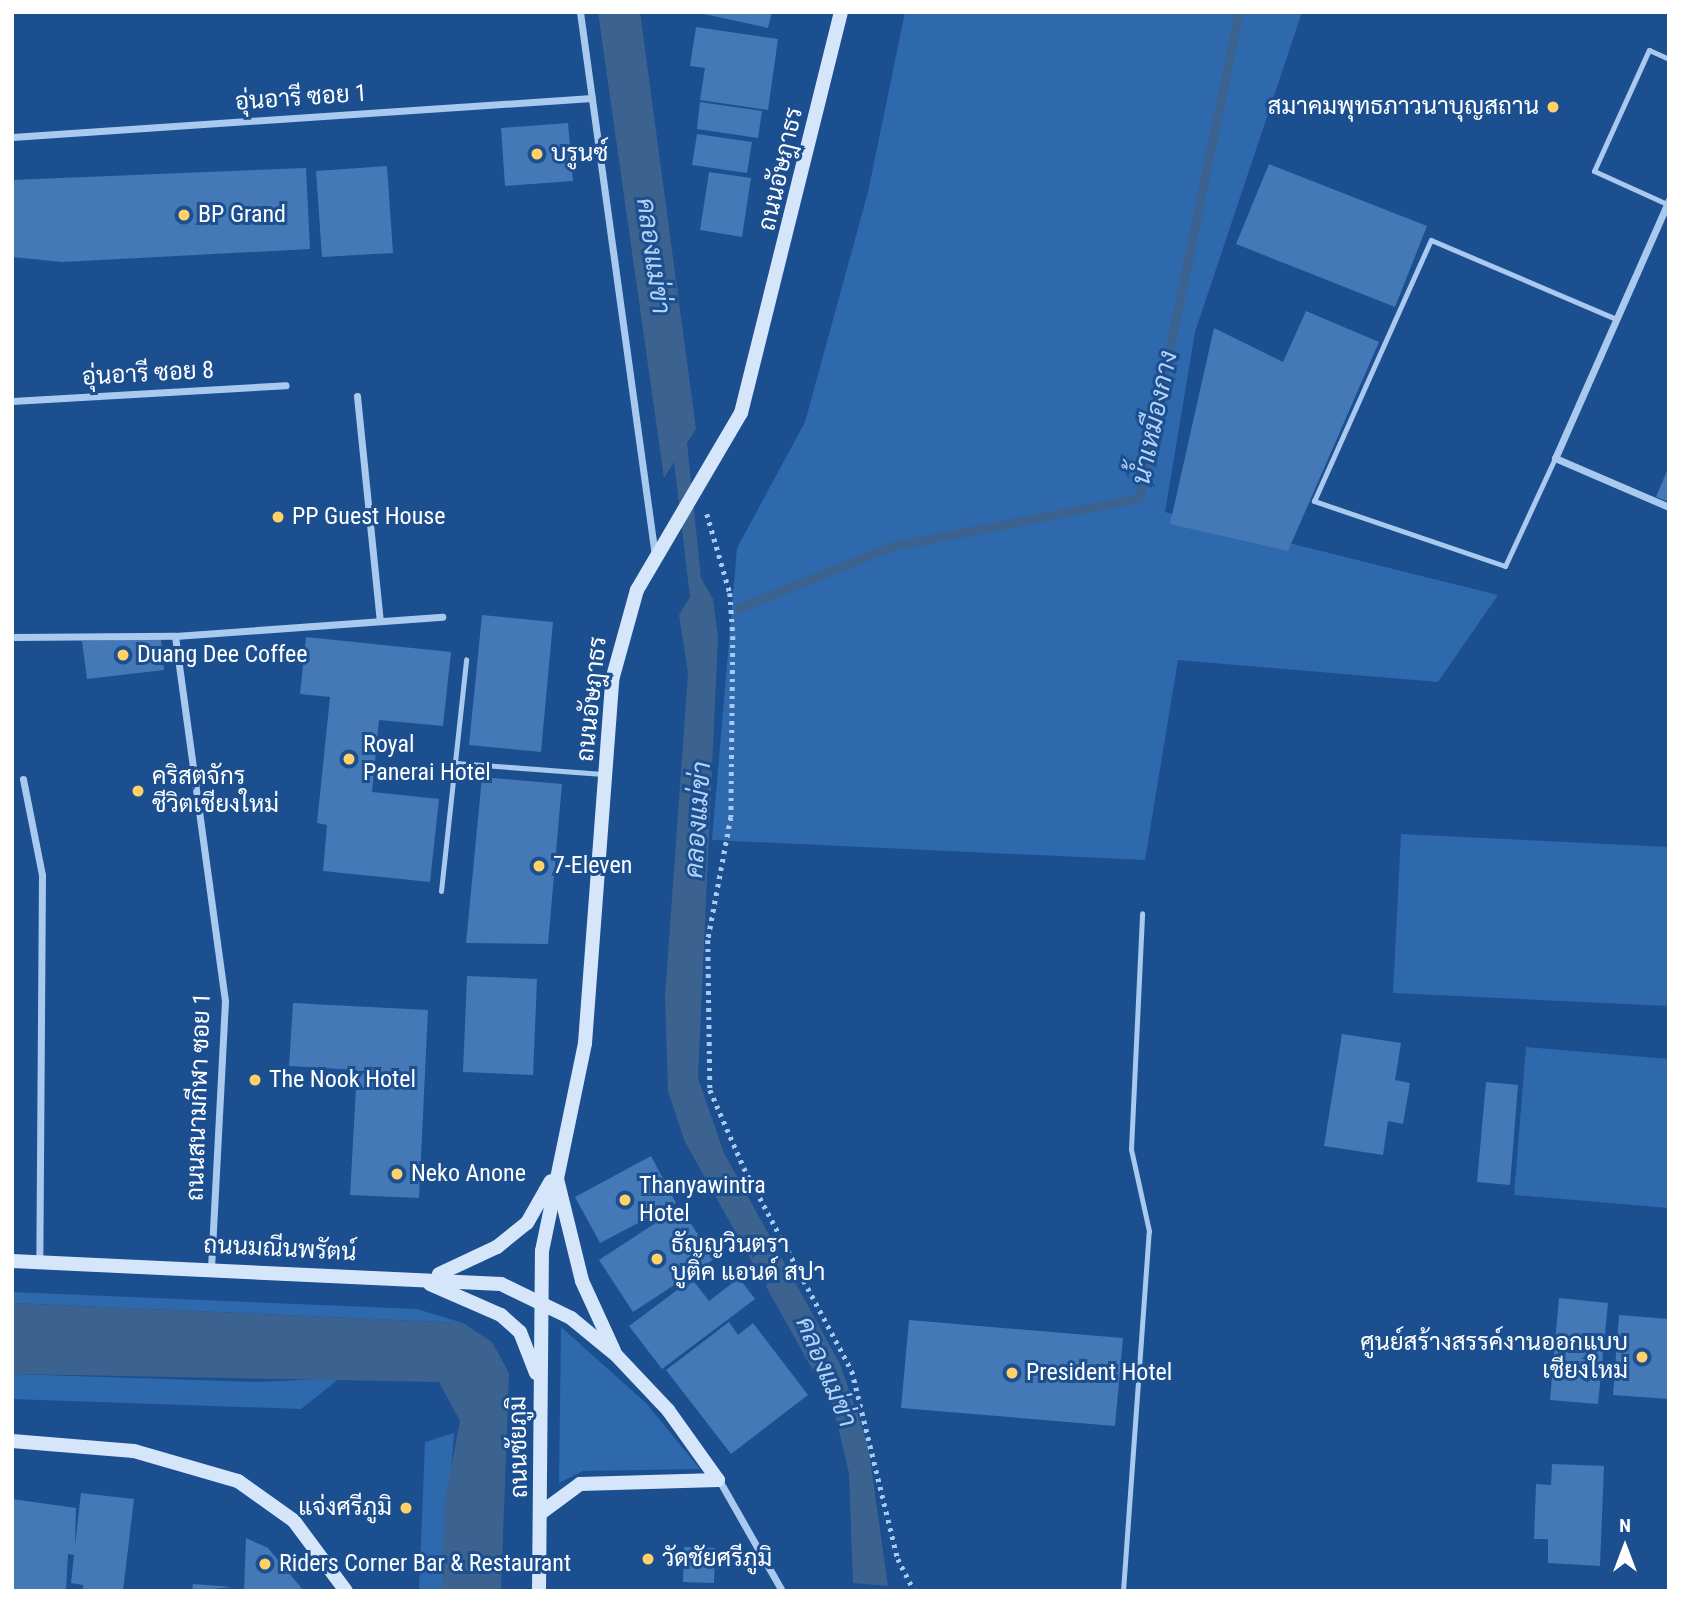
<!DOCTYPE html>
<html>
<head>
<meta charset="utf-8">
<style>
  body { margin:0 }
  #map { position:relative; width:1681px; height:1603px; overflow:hidden; background:#1b4f8f; font-family:"Roboto Condensed",Sarabun,sans-serif }
  div>[style] { position:absolute }
  .green>* { inset:0; background:#2e69ad }
  .water>* { inset:0; background:#3c6290 }
  .stream>* { height:9px; margin:-4.5px; padding:0 4.5px; transform-origin:4.5px; border-radius:4.5px; background:#3c6290 }
  .building>* { inset:0; background:#4478b7 }
  .path>* { height:4.5px; margin-top:-2.25px; transform-origin:0; background:repeating-linear-gradient(90deg,#a9c9ee 0 3.5px,transparent 0 8.5px) }
  .lane>* { height:5px; margin:-2.5px; padding:0 2.5px; transform-origin:2.5px; border-radius:2.5px; background:#a9c9ee }
  .street>* { height:7px; margin:-3.5px; padding:0 3.5px; transform-origin:3.5px; border-radius:3.5px; background:#a9c9ee }
  .secondary>* { height:14px; margin:-7px; padding:0 7px; transform-origin:7px; border-radius:7px; background:#d6e6fa }
  .dots>* { width:19px; height:19px; translate:-50% -50%; box-sizing:border-box; border:4px solid #1b4f8f; border-radius:50% }
  span { translate:-50% -50%; white-space:nowrap; text-align:center; line-height:1.15; -webkit-text-stroke:6px #1b4f8f; paint-order:stroke }
  .street-label { font-size:24px; color:#fff }
  .poi-label { font-size:24px; color:#fff }
  .right { translate:-100% -50%; text-align:right }
  .left { translate:0 -50%; text-align:left }
  .water-label { font-size:26px; color:#b5d3f5; font-style:italic }
  .frame { position:absolute; inset:0; border:14px solid #fff; pointer-events:none }
  .north { position:absolute; left:1590px; top:1512px; width:70px; height:70px; -webkit-text-stroke:5px #1b4f8f; paint-order:stroke; rotate:0deg; font-size:19px; font-weight:700; line-height:28px; text-align:center; color:#fff }
  .north::after { content:''; display:block; margin:auto; width:24px; height:32px; background:#fff; clip-path:polygon(50% 0,100% 100%,50% 72%,0 100%) }
</style>
</head>
<body>
<div id="map">
  <div class="green">
    <div style="clip-path:polygon(905px 12px,1302px 12px,1195px 332px,1165px 512px,1498px 595px,1438px 682px,1178px 660px,1145px 860px,712px 840px,737px 548px,805px 422px,868px 192px)"></div>
    <div style="clip-path:polygon(1401px 834px,1669px 847px,1669px 1006px,1393px 993px)"></div>
    <div style="clip-path:polygon(1526px 1047px,1669px 1059px,1669px 1208px,1514px 1195px)"></div>
    <div style="clip-path:polygon(12px 1292px,417px 1309px,463px 1323px,12px 1303px)"></div>
    <div style="clip-path:polygon(561px 1327px,646px 1403px,700px 1469px,583px 1471px,559px 1483px)"></div>
    <div style="clip-path:polygon(12px 1374px,259px 1382px,340px 1378px,301px 1409px,12px 1399px)"></div>
    <div style="clip-path:polygon(454px 1433px,442px 1591px,419px 1591px,425px 1442px)"></div>
  </div>
  <div class="water">
    <div style="clip-path:polygon(598px 12px,640px 12px,696px 429px,687px 443px,701px 578px,713px 599px,718px 637px,698px 1078px,724px 1153px,840px 1364px,868px 1445px,888px 1586px,853px 1583px,849px 1473px,833px 1406px,685px 1142px,668px 1091px,665px 996px,688px 673px,679px 615px,690px 597px,674px 462px,664px 478px)"></div>
    <div style="clip-path:polygon(12px 1303px,463px 1323px,492px 1342px,509px 1373px,501px 1591px,442px 1591px,445px 1500px,460px 1421px,439px 1382px,12px 1374px)"></div>
  </div>
  <div class="stream">
    <div style="left:739px;top:608px;width:162px;rotate:-22.1deg"></div>
    <div style="left:889px;top:547px;width:255px;rotate:-11.1deg"></div>
    <div style="left:1139px;top:498px;width:496px;rotate:-78.4deg"></div>
  </div>
  <div class="building">
    <div style="clip-path:polygon(695px 12px,772px 12px,768px 28px)"></div>
    <div style="clip-path:polygon(696px 27px,778px 39px,768px 110px,700px 100px,705px 68px,690px 66px)"></div>
    <div style="clip-path:polygon(700px 102px,762px 111px,758px 138px,697px 129px)"></div>
    <div style="clip-path:polygon(568px 123px,573px 181px,505px 186px,501px 128px)"></div>
    <div style="clip-path:polygon(697px 134px,752px 142px,747px 173px,692px 165px)"></div>
    <div style="clip-path:polygon(1269px 164px,1427px 226px,1395px 307px,1236px 244px)"></div>
    <div style="clip-path:polygon(387px 166px,393px 253px,322px 257px,316px 171px)"></div>
    <div style="clip-path:polygon(306px 168px,310px 249px,62px 262px,12px 257px,12px 180px)"></div>
    <div style="clip-path:polygon(709px 172px,751px 178px,742px 237px,700px 230px)"></div>
    <div style="clip-path:polygon(1306px 311px,1379px 342px,1288px 551px,1170px 524px,1214px 328px,1283px 362px)"></div>
    <div style="clip-path:polygon(1669px 466px,1669px 502px,1656px 497px)"></div>
    <div style="clip-path:polygon(482px 615px,553px 622px,541px 752px,469px 745px)"></div>
    <div style="clip-path:polygon(306px 637px,451px 652px,443px 726px,379px 720px,372px 792px,439px 799px,430px 882px,323px 871px,327px 825px,317px 823px,330px 697px,300px 694px)"></div>
    <div style="clip-path:polygon(161px 639px,164px 670px,87px 679px,82px 641px)"></div>
    <div style="clip-path:polygon(482px 777px,562px 784px,548px 944px,466px 943px)"></div>
    <div style="clip-path:polygon(467px 976px,537px 979px,533px 1075px,463px 1072px)"></div>
    <div style="clip-path:polygon(293px 1003px,428px 1010px,419px 1198px,350px 1195px,357px 1070px,289px 1066px)"></div>
    <div style="clip-path:polygon(1342px 1034px,1401px 1043px,1395px 1080px,1410px 1083px,1403px 1124px,1388px 1121px,1383px 1155px,1324px 1146px)"></div>
    <div style="clip-path:polygon(1486px 1082px,1518px 1085px,1510px 1185px,1477px 1182px)"></div>
    <div style="clip-path:polygon(651px 1156px,676px 1203px,600px 1243px,575px 1197px)"></div>
    <div style="clip-path:polygon(680px 1207px,714px 1259px,633px 1312px,599px 1260px)"></div>
    <div style="clip-path:polygon(739px 1278px,755px 1299px,662px 1369px,629px 1326px,692px 1279px,709px 1301px)"></div>
    <div style="clip-path:polygon(1559px 1298px,1608px 1303px,1598px 1404px,1550px 1400px)"></div>
    <div style="clip-path:polygon(1619px 1315px,1669px 1319px,1669px 1399px,1613px 1395px)"></div>
    <div style="clip-path:polygon(909px 1320px,1123px 1338px,1115px 1426px,901px 1408px)"></div>
    <div style="clip-path:polygon(729px 1322px,738px 1335px,753px 1323px,808px 1395px,731px 1454px,666px 1370px)"></div>
    <div style="clip-path:polygon(1552px 1464px,1604px 1466px,1600px 1566px,1548px 1563px,1548px 1539px,1534px 1539px,1536px 1484px,1551px 1485px)"></div>
    <div style="clip-path:polygon(81px 1493px,134px 1499px,123px 1591px,83px 1591px,83px 1585px,71px 1583px,74px 1555px,68px 1554px,66px 1591px,12px 1591px,12px 1499px,76px 1508px,75px 1546px)"></div>
    <div style="clip-path:polygon(246px 1538px,268px 1548px,304px 1591px,244px 1591px)"></div>
    <div style="clip-path:polygon(684px 1547px,715px 1548px,714px 1583px,683px 1582px)"></div>
    <div style="clip-path:polygon(193px 1584px,232px 1587px,192px 1591px)"></div>
  </div>
  <div class="path">
    <div style="left:707px;top:514px;width:82px;rotate:73.8deg"></div>
    <div style="left:730px;top:593px;width:43px;rotate:86deg"></div>
    <div style="left:733px;top:636px;width:181px;rotate:90.6deg"></div>
    <div style="left:731px;top:817px;width:125px;rotate:100.6deg"></div>
    <div style="left:708px;top:940px;width:150px;rotate:89.2deg"></div>
    <div style="left:710px;top:1090px;width:85px;rotate:66.4deg"></div>
    <div style="left:744px;top:1168px;width:230px;rotate:62deg"></div>
    <div style="left:852px;top:1371px;width:194px;rotate:76.3deg"></div>
    <div style="left:898px;top:1559px;width:36px;rotate:63deg"></div>
  </div>
  <div class="lane">
    <div style="left:1667px;top:204px;width:80px;rotate:-155.7deg"></div>
    <div style="left:1594px;top:171px;width:133px;rotate:-65.6deg"></div>
    <div style="left:1649px;top:50px;width:22px;rotate:24deg"></div>
    <div style="left:1555px;top:458px;width:119px;rotate:114.8deg"></div>
    <div style="left:1505px;top:566px;width:202px;rotate:-161.2deg"></div>
    <div style="left:1314px;top:501px;width:286px;rotate:-65.9deg"></div>
    <div style="left:1431px;top:240px;width:201px;rotate:23.1deg"></div>
    <div style="left:456px;top:763px;width:147px;rotate:4.3deg"></div>
    <div style="left:441px;top:891px;width:233px;rotate:-83.8deg"></div>
    <div style="left:1123px;top:1591px;width:361px;rotate:-85.9deg"></div>
    <div style="left:1149px;top:1231px;width:84px;rotate:-102.4deg"></div>
    <div style="left:1131px;top:1149px;width:236px;rotate:-87.3deg"></div>
  </div>
  <div class="street">
    <div style="left:580px;top:12px;width:549px;rotate:82.15deg"></div>
    <div style="left:12px;top:137px;width:581px;rotate:-3.85deg"></div>
    <div style="left:1669px;top:200px;width:282px;rotate:113.8deg"></div>
    <div style="left:1555px;top:458px;width:124px;rotate:23.3deg"></div>
    <div style="left:357px;top:396px;width:226px;rotate:84.2deg"></div>
    <div style="left:12px;top:401px;width:274px;rotate:-3.3deg"></div>
    <div style="left:175px;top:636px;width:368px;rotate:82.2deg"></div>
    <div style="left:225px;top:1001px;width:267px;rotate:93deg"></div>
    <div style="left:12px;top:637px;width:163px;rotate:-0.4deg"></div>
    <div style="left:175px;top:636px;width:268px;rotate:-4.1deg"></div>
    <div style="left:23px;top:779px;width:98px;rotate:78.8deg"></div>
    <div style="left:42px;top:875px;width:387px;rotate:90.4deg"></div>
    <div style="left:719px;top:1480px;width:128px;rotate:60.4deg"></div>
  </div>
  <div class="secondary">
    <div style="left:557px;top:1179px;width:105px;rotate:76.2deg"></div>
    <div style="left:582px;top:1281px;width:77px;rotate:65.4deg"></div>
    <div style="left:12px;top:1261px;width:490px;rotate:2.7deg"></div>
    <div style="left:501px;top:1284px;width:78px;rotate:25.9deg"></div>
    <div style="left:571px;top:1318px;width:58px;rotate:39.4deg"></div>
    <div style="left:616px;top:1355px;width:76px;rotate:46.6deg"></div>
    <div style="left:668px;top:1410px;width:86px;rotate:54.5deg"></div>
    <div style="left:439px;top:1274px;width:64px;rotate:-25deg"></div>
    <div style="left:497px;top:1247px;width:38px;rotate:-39deg"></div>
    <div style="left:527px;top:1223px;width:48px;rotate:-60.3deg"></div>
    <div style="left:430px;top:1284px;width:77px;rotate:23.6deg"></div>
    <div style="left:501px;top:1315px;width:25px;rotate:42deg"></div>
    <div style="left:520px;top:1332px;width:44px;rotate:68.7deg"></div>
    <div style="left:12px;top:1441px;width:122px;rotate:4.7deg"></div>
    <div style="left:134px;top:1451px;width:108px;rotate:16.1deg"></div>
    <div style="left:238px;top:1481px;width:69px;rotate:35.5deg"></div>
    <div style="left:294px;top:1521px;width:87px;rotate:53.4deg"></div>
    <div style="left:542px;top:1512px;width:47px;rotate:-36.4deg"></div>
    <div style="left:580px;top:1484px;width:138px;rotate:-1.7deg"></div>
    <div style="left:539px;top:1591px;width:340px;rotate:-89.5deg"></div>
    <div style="left:542px;top:1251px;width:212px;rotate:-78.3deg"></div>
    <div style="left:585px;top:1043px;width:364px;rotate:-85.7deg"></div>
    <div style="left:612px;top:680px;width:93px;rotate:-74.5deg"></div>
    <div style="left:637px;top:590px;width:205px;rotate:-59.6deg"></div>
    <div style="left:741px;top:413px;width:413px;rotate:-76deg"></div>
  </div>
  <div class="dots">
    <div style="left:1553px;top:107px;background:#ffd166"></div>
    <div style="left:537px;top:154px;background:#ffd166"></div>
    <div style="left:184px;top:215px;background:#ffd166"></div>
    <div style="left:278px;top:517px;background:#ffd166"></div>
    <div style="left:123px;top:655px;background:#ffd166"></div>
    <div style="left:349px;top:759px;background:#ffd166"></div>
    <div style="left:138px;top:791px;background:#ffd166"></div>
    <div style="left:539px;top:866px;background:#ffd166"></div>
    <div style="left:255px;top:1080px;background:#ffd166"></div>
    <div style="left:397px;top:1174px;background:#ffd166"></div>
    <div style="left:625px;top:1200px;background:#ffd166"></div>
    <div style="left:657px;top:1259px;background:#ffd166"></div>
    <div style="left:1642px;top:1357px;background:#ffd166"></div>
    <div style="left:1012px;top:1373px;background:#ffd166"></div>
    <div style="left:406px;top:1508px;background:#ffd166"></div>
    <div style="left:648px;top:1559px;background:#ffd166"></div>
    <div style="left:265px;top:1564px;background:#ffd166"></div>
  </div>
  <div class="street-label">
    <span style="left:301px;top:98px;rotate:-4deg">อุ่นอารี ซอย 1</span>
    <span style="left:781px;top:169px;rotate:-77deg">ถนนอัษฎาธร</span>
    <span style="left:148px;top:374px;rotate:-3deg">อุ่นอารี ซอย 8</span>
    <span style="left:592px;top:699px;rotate:-84deg">ถนนอัษฎาธร</span>
    <span style="left:199px;top:1097px;rotate:-88deg">ถนนสนามกีฬา ซอย 1</span>
    <span style="left:280px;top:1249px;rotate:3deg">ถนนมณีนพรัตน์</span>
    <span style="left:519px;top:1447px;rotate:-91deg">ถนนชัยภูมิ</span>
  </div>
  <div class="poi-label">
    <span class="right" style="left:1539px;top:107px">สมาคมพุทธภาวนาบุญสถาน</span>
    <span class="left" style="left:551px;top:154px">บรูนซ์</span>
    <span class="left" style="left:198px;top:215px">BP Grand</span>
    <span class="left" style="left:292px;top:517px">PP Guest House</span>
    <span class="left" style="left:137px;top:655px">Duang Dee Coffee</span>
    <span class="left" style="left:363px;top:759px">Royal<br>Panerai Hotel</span>
    <span class="left" style="left:152px;top:791px">คริสตจักร<br>ชีวิตเชียงใหม่</span>
    <span class="left" style="left:553px;top:866px">7-Eleven</span>
    <span class="left" style="left:269px;top:1080px">The Nook Hotel</span>
    <span class="left" style="left:411px;top:1174px">Neko Anone</span>
    <span class="left" style="left:639px;top:1200px">Thanyawintra<br>Hotel</span>
    <span class="left" style="left:671px;top:1259px">ธัญญวินตรา<br>บูติค แอนด์ สปา</span>
    <span class="right" style="left:1628px;top:1357px">ศูนย์สร้างสรรค์งานออกแบบ<br>เชียงใหม่</span>
    <span class="left" style="left:1026px;top:1373px">President Hotel</span>
    <span class="right" style="left:392px;top:1508px">แจ่งศรีภูมิ</span>
    <span class="left" style="left:662px;top:1559px">วัดชัยศรีภูมิ</span>
    <span class="left" style="left:279px;top:1564px">Riders Corner Bar &amp; Restaurant</span>
  </div>
  <div class="water-label">
    <span style="left:653px;top:256px;rotate:82deg">คลองแม่ข่า</span>
    <span style="left:1155px;top:418px;rotate:-78deg">น้ำเหมืองกาง</span>
    <span style="left:698px;top:820px;rotate:-86deg">คลองแม่ข่า</span>
    <span style="left:826px;top:1372px;rotate:67deg">คลองแม่ข่า</span>
  </div>
  <div class="frame"></div>
  <div class="north">N</div>
</div>
</body>
</html>
